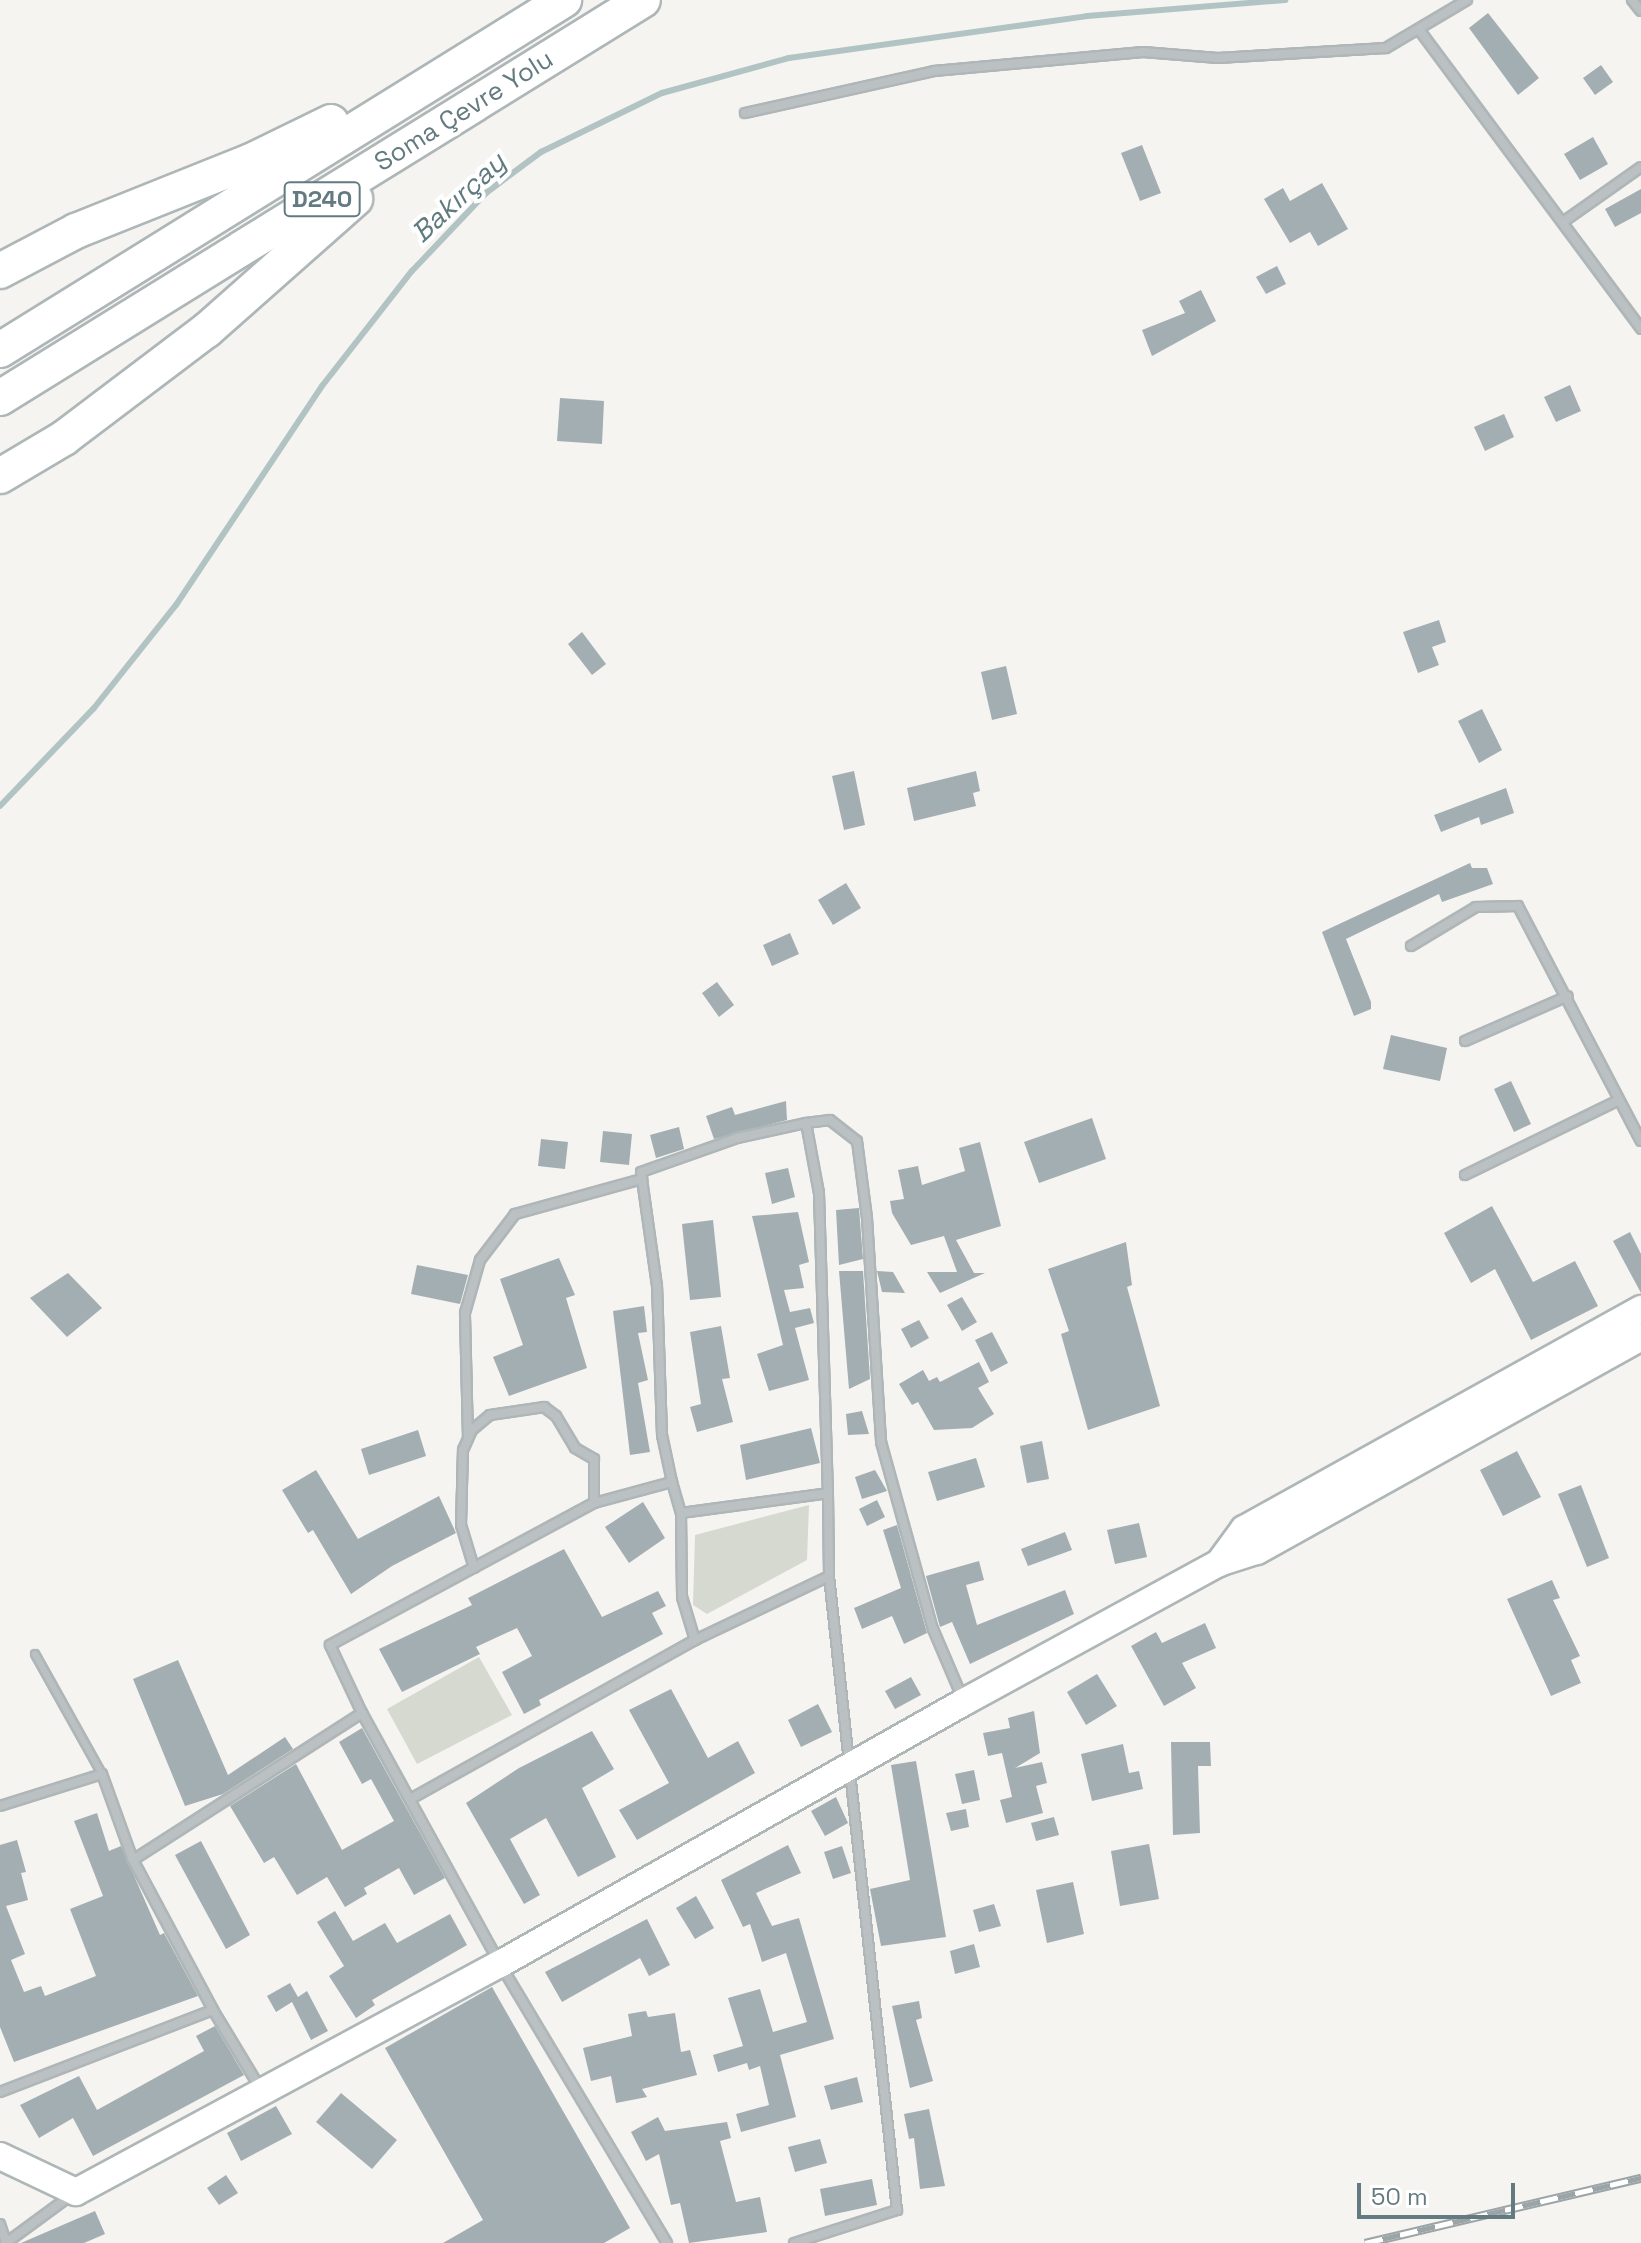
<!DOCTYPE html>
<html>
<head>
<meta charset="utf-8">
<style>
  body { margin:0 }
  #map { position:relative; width:1641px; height:2243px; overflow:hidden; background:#f5f4f1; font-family:"Space Grotesk",sans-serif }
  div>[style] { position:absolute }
  .green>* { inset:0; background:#d5d9d0 }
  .stream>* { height:6px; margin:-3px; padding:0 3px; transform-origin:3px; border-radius:3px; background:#b2c3c4 }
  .building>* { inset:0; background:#a2aeb1 }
  .roads { filter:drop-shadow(2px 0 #aeb6b8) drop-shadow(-2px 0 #aeb6b8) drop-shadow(0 2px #aeb6b8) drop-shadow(0 -2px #aeb6b8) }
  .lane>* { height:6px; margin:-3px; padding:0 3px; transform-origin:3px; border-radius:3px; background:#bbc1c3 }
  .street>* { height:8px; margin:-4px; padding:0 4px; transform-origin:4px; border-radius:4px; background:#bbc1c3 }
  .secondary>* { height:26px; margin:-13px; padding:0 13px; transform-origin:13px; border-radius:13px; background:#fff }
  .highway>* { height:34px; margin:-17px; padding:0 17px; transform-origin:17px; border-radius:17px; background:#fff }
  .rail>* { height:9px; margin-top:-4.5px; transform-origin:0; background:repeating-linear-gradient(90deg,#fff 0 18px,#9ba5a8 0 36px); box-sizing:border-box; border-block:2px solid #9ba5a8 }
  span { translate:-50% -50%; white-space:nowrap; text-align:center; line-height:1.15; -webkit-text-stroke:8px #fff; paint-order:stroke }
  .shield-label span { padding:2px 6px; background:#fff; border:2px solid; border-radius:6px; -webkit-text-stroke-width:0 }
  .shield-label { font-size:24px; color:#647a81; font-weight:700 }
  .street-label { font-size:26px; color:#647a81 }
  .water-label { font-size:28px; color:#607b7f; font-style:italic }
  .scale { position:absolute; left:1357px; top:2183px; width:158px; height:36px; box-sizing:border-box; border:4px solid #647a81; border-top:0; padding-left:10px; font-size:24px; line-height:28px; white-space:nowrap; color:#647a81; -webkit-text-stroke:6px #fff; paint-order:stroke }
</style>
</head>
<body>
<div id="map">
  <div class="green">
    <div style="clip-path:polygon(809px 1505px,807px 1560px,707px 1614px,693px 1605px,695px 1535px)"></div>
    <div style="clip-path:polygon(479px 1657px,512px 1715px,417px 1764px,387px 1709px)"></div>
  </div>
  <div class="stream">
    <div style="left:0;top:806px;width:136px;rotate:-46.2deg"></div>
    <div style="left:94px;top:708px;width:132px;rotate:-51.5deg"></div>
    <div style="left:176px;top:605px;width:263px;rotate:-56.3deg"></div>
    <div style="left:322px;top:386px;width:146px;rotate:-52deg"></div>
    <div style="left:412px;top:271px;width:108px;rotate:-46.5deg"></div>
    <div style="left:486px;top:193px;width:69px;rotate:-36.7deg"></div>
    <div style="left:541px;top:152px;width:135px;rotate:-26deg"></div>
    <div style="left:662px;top:93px;width:132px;rotate:-15.4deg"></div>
    <div style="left:789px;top:58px;width:301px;rotate:-8deg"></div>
    <div style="left:1087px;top:16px;width:199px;rotate:-4.6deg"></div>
  </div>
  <div class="building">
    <div style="clip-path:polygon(1488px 13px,1539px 78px,1518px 95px,1469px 28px)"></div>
    <div style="clip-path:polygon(1601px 65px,1613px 82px,1595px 95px,1583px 78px)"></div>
    <div style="clip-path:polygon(1593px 137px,1608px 164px,1580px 180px,1564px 154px)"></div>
    <div style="clip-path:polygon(1142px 145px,1161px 193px,1140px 201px,1121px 153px)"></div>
    <div style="clip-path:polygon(1322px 183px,1348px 229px,1318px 246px,1310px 232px,1290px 243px,1264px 199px,1283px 188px,1290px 201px)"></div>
    <div style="clip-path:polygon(1641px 189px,1641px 213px,1615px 227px,1605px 209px)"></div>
    <div style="clip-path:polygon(1277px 266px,1286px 284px,1266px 294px,1256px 277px)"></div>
    <div style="clip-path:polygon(1201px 290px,1216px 321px,1152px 356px,1142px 330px,1185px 313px,1179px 301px)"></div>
    <div style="clip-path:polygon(1570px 385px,1581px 411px,1556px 422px,1544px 397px)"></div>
    <div style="clip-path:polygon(560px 398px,604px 401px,602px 444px,557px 441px)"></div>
    <div style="clip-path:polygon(1504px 414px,1514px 437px,1485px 451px,1474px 427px)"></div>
    <div style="clip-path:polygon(1439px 620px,1446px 642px,1432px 647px,1439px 665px,1418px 673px,1403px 632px)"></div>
    <div style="clip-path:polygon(582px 632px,606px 664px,592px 675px,568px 644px)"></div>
    <div style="clip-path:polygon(1006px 666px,1017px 714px,992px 720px,981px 672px)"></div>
    <div style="clip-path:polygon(1482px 709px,1502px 750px,1479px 763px,1458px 721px)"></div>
    <div style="clip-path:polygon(854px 771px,865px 825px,844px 830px,832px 776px)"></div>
    <div style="clip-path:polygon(976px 771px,980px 791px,973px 793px,976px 806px,914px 821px,907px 788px)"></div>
    <div style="clip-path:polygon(1506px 788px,1514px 813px,1481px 825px,1479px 817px,1441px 832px,1434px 815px)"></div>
    <div style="clip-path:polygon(1470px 863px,1472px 868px,1487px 868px,1493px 884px,1442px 902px,1439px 894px,1346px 939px,1371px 1002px,1371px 1009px,1354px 1016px,1322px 932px)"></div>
    <div style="clip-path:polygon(846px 883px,861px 908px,833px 925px,818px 900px)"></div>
    <div style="clip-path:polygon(790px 933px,799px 954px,772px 966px,763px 945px)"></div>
    <div style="clip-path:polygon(717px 982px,734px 1005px,719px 1017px,702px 993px)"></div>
    <div style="clip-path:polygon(1391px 1035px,1447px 1048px,1440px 1081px,1383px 1069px)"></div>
    <div style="clip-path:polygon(1511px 1081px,1531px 1124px,1514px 1132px,1494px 1089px)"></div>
    <div style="clip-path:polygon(786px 1101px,787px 1120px,714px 1139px,706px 1116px,732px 1107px,735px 1115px)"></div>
    <div style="clip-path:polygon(1092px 1118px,1106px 1159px,1039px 1183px,1024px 1142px)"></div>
    <div style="clip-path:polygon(679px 1127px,684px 1149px,656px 1158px,650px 1135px)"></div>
    <div style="clip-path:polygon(603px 1131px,632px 1134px,629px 1165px,600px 1162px)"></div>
    <div style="clip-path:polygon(541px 1139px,568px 1142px,565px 1169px,538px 1166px)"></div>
    <div style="clip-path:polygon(980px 1142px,1001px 1226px,956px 1240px,974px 1273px,985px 1273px,940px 1293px,927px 1272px,957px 1272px,944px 1236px,911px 1245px,892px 1213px,890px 1201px,904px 1199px,898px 1170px,918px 1166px,922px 1185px,965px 1171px,959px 1148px)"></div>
    <div style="clip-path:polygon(788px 1168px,795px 1197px,772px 1204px,765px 1173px)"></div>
    <div style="clip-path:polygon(1492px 1206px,1533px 1282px,1575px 1261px,1598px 1306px,1531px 1340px,1495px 1269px,1471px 1283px,1444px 1233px)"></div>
    <div style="clip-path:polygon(859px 1208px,863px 1259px,839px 1265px,836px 1210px)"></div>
    <div style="clip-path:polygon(798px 1212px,809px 1262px,799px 1265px,804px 1288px,784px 1290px,790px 1312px,810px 1308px,814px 1323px,795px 1328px,809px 1380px,769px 1391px,757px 1354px,783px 1345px,752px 1216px)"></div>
    <div style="clip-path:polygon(713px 1220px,721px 1297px,690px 1300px,682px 1224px)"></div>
    <div style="clip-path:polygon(1630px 1232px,1641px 1254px,1641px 1293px,1613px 1241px)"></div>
    <div style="clip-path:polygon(1126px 1242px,1132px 1285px,1127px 1287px,1160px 1406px,1088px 1430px,1061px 1334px,1069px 1331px,1048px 1269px)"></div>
    <div style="clip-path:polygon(559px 1258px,575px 1295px,566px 1298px,587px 1368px,509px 1396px,493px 1357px,523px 1345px,500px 1279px)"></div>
    <div style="clip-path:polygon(417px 1265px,468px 1275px,460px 1304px,411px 1294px)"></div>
    <div style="clip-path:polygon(839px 1271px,863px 1271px,870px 1379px,849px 1389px)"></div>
    <div style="clip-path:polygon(877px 1271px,893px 1272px,905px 1293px,882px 1292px)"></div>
    <div style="clip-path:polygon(68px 1273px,102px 1308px,67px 1337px,30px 1298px)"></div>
    <div style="clip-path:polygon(962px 1297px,977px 1322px,962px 1331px,947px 1305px)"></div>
    <div style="clip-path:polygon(644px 1306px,647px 1332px,638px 1333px,648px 1380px,638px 1383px,650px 1452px,630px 1455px,613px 1311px)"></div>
    <div style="clip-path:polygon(919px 1320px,929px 1338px,911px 1348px,901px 1329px)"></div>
    <div style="clip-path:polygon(721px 1326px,730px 1378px,722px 1379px,733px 1422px,697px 1432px,690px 1407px,701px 1404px,690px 1332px)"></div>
    <div style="clip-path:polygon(992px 1332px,1008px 1363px,991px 1372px,975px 1340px)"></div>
    <div style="clip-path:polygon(979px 1362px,989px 1382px,978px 1388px,994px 1414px,972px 1428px,934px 1430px,918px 1402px,912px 1405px,899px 1384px,923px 1370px,929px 1381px,937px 1377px,940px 1382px)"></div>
    <div style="clip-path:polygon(862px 1411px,869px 1434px,848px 1435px,846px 1414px)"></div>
    <div style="clip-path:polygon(811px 1428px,820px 1463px,746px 1480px,740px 1445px)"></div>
    <div style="clip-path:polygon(418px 1430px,426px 1456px,369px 1475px,361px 1449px)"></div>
    <div style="clip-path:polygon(1042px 1441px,1049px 1479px,1027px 1483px,1020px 1446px)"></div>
    <div style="clip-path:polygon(1517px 1451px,1541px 1497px,1503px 1516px,1480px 1470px)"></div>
    <div style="clip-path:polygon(976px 1458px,985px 1487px,937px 1501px,928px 1472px)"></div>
    <div style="clip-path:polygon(316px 1470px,358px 1539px,439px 1496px,456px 1533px,392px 1566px,351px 1594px,313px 1530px,308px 1533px,282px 1490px)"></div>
    <div style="clip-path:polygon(875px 1470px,887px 1491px,862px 1499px,855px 1477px)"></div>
    <div style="clip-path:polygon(1581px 1485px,1609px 1558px,1587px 1567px,1558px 1494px)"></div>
    <div style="clip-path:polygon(877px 1500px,885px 1517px,867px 1526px,859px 1509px)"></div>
    <div style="clip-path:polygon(643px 1502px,665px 1538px,629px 1563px,605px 1527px)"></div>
    <div style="clip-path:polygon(1139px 1523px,1147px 1557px,1115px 1564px,1107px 1530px)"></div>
    <div style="clip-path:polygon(897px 1525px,927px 1633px,904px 1644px,892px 1616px,862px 1629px,854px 1608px,901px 1588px,883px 1530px)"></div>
    <div style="clip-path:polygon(1065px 1532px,1072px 1550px,1028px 1566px,1021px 1549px)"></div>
    <div style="clip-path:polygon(564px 1549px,602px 1617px,658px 1591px,666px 1606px,652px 1613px,663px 1634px,539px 1700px,541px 1705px,524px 1714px,502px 1672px,532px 1656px,517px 1628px,476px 1647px,480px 1654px,402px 1692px,379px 1649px,472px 1605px,468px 1598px)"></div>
    <div style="clip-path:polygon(979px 1561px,984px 1580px,966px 1585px,977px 1625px,1065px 1590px,1074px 1614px,970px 1664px,952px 1622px,940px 1627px,926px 1576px)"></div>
    <div style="clip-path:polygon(1552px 1580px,1560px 1598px,1553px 1600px,1580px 1656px,1571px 1660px,1581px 1683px,1551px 1696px,1507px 1599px)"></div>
    <div style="clip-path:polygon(1205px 1623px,1216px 1648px,1182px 1663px,1196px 1688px,1164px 1706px,1131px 1646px,1156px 1632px,1162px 1643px)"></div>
    <div style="clip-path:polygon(178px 1660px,228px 1775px,285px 1737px,293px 1749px,223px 1794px,185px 1806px,133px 1679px)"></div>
    <div style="clip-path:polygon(1097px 1674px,1117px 1706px,1086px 1725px,1067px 1692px)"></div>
    <div style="clip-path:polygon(911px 1677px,921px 1695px,895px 1709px,885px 1691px)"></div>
    <div style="clip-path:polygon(671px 1689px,708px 1758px,738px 1741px,755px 1773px,637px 1840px,619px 1810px,669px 1783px,629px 1710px)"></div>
    <div style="clip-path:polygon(818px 1704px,832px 1732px,801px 1747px,788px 1720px)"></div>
    <div style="clip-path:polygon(1034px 1711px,1040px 1753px,1015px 1768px,1042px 1762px,1047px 1783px,1036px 1786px,1043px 1813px,1006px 1823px,1000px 1800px,1012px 1797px,1002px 1753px,988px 1756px,983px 1733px,1010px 1728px,1008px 1718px)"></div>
    <div style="clip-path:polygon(362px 1728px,445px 1878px,414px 1895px,399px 1868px,364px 1888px,367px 1894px,345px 1907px,327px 1877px,297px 1895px,274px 1857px,264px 1863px,230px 1806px,296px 1764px,342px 1850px,394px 1821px,371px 1779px,362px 1784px,339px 1742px)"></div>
    <div style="clip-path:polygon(592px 1731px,614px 1769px,582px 1788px,616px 1857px,578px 1877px,546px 1818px,510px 1839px,540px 1895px,524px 1904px,466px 1803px,519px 1768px)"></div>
    <div style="clip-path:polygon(1171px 1742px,1210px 1742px,1211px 1766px,1198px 1766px,1200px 1833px,1173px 1835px)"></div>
    <div style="clip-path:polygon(1123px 1744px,1129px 1773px,1139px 1771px,1143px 1789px,1092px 1801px,1081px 1754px)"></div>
    <div style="clip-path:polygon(916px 1761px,946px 1937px,881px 1946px,870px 1889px,910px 1880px,891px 1765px)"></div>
    <div style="clip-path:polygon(974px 1770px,980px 1800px,962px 1804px,955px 1774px)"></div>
    <div style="clip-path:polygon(836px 1797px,848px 1823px,825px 1836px,811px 1811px)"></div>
    <div style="clip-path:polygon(966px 1809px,969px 1827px,951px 1831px,946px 1813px)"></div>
    <div style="clip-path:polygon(97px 1813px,109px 1851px,121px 1846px,160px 1935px,164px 1933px,198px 1996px,14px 2062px,0 2027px,0 1845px,17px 1840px,26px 1872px,21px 1873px,28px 1900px,6px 1906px,25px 1954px,11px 1960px,24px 1992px,41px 1986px,45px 1996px,96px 1976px,70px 1909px,103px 1896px,74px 1821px)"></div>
    <div style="clip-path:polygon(1054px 1817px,1059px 1835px,1036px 1841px,1031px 1823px)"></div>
    <div style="clip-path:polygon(201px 1841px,250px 1935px,226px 1949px,175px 1855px)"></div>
    <div style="clip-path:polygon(1149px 1844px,1159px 1899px,1120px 1906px,1111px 1851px)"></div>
    <div style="clip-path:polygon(788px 1845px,801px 1873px,756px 1893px,772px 1926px,799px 1918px,834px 2039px,780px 2055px,796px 2117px,741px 2132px,736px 2114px,769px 2105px,760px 2066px,749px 2070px,747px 2063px,718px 2072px,713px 2055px,743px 2046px,728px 1998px,760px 1989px,773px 2032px,807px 2022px,786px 1953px,762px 1962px,750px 1924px,743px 1927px,721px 1880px)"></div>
    <div style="clip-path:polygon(842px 1846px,851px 1873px,833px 1879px,824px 1852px)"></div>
    <div style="clip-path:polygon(1073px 1882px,1084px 1934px,1047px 1943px,1036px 1890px)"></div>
    <div style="clip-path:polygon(696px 1896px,714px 1928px,695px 1939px,676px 1908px)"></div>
    <div style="clip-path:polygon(994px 1904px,1001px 1926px,979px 1932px,973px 1910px)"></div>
    <div style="clip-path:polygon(335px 1911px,353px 1941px,385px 1923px,397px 1943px,450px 1914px,467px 1945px,372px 2000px,375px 2005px,356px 2018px,329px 1976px,344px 1966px,317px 1922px)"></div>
    <div style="clip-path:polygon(647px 1919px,670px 1965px,649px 1976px,640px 1958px,562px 2002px,545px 1972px)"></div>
    <div style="clip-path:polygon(974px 1944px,980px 1967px,955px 1974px,950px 1951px)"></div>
    <div style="clip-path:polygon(290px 1983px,298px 1997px,307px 1991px,328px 2031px,311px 2040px,292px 2002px,276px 2012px,267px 1996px)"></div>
    <div style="clip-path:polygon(492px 1987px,630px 2228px,604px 2243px,443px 2243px,483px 2220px,385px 2048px)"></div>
    <div style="clip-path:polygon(919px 2001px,922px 2018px,916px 2020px,933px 2081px,910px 2088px,892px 2006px)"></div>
    <div style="clip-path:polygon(646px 2011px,648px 2017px,675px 2013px,681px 2052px,690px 2050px,697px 2075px,642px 2089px,647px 2097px,616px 2103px,611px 2076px,591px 2081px,583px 2048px,632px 2036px,628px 2014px)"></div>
    <div style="clip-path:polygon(215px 2026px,244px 2075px,93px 2156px,73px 2118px,39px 2138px,20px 2105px,79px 2076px,97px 2110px,204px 2051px,196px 2036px)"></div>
    <div style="clip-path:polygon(857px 2077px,863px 2102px,831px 2110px,824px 2086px)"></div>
    <div style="clip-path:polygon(341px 2093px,397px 2140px,372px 2169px,316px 2122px)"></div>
    <div style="clip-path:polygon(276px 2106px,292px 2134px,241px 2161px,227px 2133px)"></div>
    <div style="clip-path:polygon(929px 2109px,945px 2186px,920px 2189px,914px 2138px,909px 2139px,904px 2114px)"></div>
    <div style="clip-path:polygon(658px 2117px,665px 2131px,727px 2122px,731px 2138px,720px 2141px,736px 2202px,760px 2197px,767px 2232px,689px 2243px,680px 2203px,671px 2205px,659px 2154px,646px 2161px,631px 2132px)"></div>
    <div style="clip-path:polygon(820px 2139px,827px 2163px,795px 2172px,788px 2147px)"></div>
    <div style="clip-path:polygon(226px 2175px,238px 2193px,219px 2205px,207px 2188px)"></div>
    <div style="clip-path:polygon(872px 2179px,877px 2205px,825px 2216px,820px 2189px)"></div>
    <div style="clip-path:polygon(95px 2211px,105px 2234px,84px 2243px,21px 2243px)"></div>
  </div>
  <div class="roads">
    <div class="lane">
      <div style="left:35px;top:1654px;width:137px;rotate:60.8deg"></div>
    </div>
    <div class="street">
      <div style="left:1632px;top:0;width:14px;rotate:51deg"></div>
      <div style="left:1420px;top:31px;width:371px;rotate:53.4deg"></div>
      <div style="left:745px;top:113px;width:194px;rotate:-12.5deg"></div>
      <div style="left:934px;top:71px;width:210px;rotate:-5.2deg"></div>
      <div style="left:1143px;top:52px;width:75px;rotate:4.6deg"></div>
      <div style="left:1218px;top:58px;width:168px;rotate:-3.4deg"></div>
      <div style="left:1386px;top:48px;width:94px;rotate:-30.7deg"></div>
      <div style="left:1563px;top:222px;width:95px;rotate:-35.2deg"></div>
      <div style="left:1411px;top:946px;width:76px;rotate:-31deg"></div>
      <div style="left:1476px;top:907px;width:42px;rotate:-1.4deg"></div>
      <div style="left:1518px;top:906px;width:265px;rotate:62.4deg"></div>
      <div style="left:1465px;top:1041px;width:112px;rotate:-23.6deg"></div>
      <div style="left:806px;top:1123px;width:24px;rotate:-7deg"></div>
      <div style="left:830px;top:1120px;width:34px;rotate:38deg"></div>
      <div style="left:857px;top:1141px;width:78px;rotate:82.6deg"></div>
      <div style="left:867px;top:1218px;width:224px;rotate:86.4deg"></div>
      <div style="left:881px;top:1442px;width:194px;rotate:74.5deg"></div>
      <div style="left:933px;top:1629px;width:74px;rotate:66.9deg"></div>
      <div style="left:1465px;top:1175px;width:171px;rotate:-26deg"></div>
      <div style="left:468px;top:1438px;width:125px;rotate:-91.4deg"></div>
      <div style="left:465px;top:1313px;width:55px;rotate:-74.2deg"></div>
      <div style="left:480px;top:1260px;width:58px;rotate:-52.7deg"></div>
      <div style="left:515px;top:1214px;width:132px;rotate:-15.4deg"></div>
      <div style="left:672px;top:1482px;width:48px;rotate:-102deg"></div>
      <div style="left:662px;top:1435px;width:149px;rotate:-91.9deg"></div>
      <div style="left:657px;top:1286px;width:115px;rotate:-98deg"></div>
      <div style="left:641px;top:1172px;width:102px;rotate:-19.5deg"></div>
      <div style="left:737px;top:1138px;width:71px;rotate:-12.3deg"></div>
      <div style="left:806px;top:1123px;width:71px;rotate:79.5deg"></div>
      <div style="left:819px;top:1193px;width:300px;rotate:88.3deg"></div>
      <div style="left:681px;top:1513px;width:148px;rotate:-7.7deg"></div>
      <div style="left:828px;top:1493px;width:83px;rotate:89.3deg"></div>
      <div style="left:474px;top:1568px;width:45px;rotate:-106.8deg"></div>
      <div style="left:461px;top:1525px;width:75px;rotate:-88.5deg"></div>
      <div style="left:463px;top:1450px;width:22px;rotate:-66deg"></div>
      <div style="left:472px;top:1430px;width:23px;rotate:-40deg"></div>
      <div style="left:490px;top:1415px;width:55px;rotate:-8.4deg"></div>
      <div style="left:544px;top:1407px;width:15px;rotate:37deg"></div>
      <div style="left:556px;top:1416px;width:37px;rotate:59deg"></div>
      <div style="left:575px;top:1448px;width:22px;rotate:30deg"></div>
      <div style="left:594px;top:1459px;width:44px;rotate:90deg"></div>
      <div style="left:695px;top:1640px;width:148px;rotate:-25.5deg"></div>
      <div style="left:829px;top:1576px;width:638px;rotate:83.88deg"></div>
      <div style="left:897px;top:2210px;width:108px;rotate:162.2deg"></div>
      <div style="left:362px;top:1713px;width:75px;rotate:-115.2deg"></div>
      <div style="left:330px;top:1645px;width:300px;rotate:-28.3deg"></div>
      <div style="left:594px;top:1503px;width:81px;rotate:-15.1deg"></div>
      <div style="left:672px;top:1482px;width:32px;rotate:74deg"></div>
      <div style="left:681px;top:1513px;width:84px;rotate:89.3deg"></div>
      <div style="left:682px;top:1597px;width:45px;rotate:73.2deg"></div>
      <div style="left:695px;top:1640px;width:324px;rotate:150.8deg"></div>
      <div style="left:0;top:1806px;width:107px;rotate:-17.4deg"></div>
      <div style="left:102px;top:1774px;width:91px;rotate:70.2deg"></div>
      <div style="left:133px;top:1860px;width:170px;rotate:61.9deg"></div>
      <div style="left:133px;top:1860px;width:272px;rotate:-32.7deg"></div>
      <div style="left:362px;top:1713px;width:286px;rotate:61.2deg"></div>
      <div style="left:500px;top:1964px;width:325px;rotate:59.1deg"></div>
      <div style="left:0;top:2092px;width:228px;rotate:-21.1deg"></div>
      <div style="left:213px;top:2010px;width:91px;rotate:58.9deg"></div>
      <div style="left:0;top:2224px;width:20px;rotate:72deg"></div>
      <div style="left:6px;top:2243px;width:79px;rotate:-36.3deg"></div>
    </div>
    <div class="secondary">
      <div style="left:1219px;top:1563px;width:42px;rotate:-53.7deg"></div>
      <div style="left:1244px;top:1529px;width:454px;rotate:-29deg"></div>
      <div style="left:0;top:2156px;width:84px;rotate:25.3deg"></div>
      <div style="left:76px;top:2192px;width:481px;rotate:-28.3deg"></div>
      <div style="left:500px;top:1964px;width:533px;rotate:-29.45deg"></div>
      <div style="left:964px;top:1702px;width:290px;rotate:-28.6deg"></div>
      <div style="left:1219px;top:1563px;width:40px;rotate:-18deg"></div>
      <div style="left:1257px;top:1551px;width:440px;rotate:-29.1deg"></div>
    </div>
    <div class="highway">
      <div style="left:0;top:271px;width:86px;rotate:-27.8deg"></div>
      <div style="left:76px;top:231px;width:188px;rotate:-21.8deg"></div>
      <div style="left:251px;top:161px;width:89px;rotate:-26deg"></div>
      <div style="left:0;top:350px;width:664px;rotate:-31.82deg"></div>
      <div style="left:0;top:398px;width:756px;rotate:-31.76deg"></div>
      <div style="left:0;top:476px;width:74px;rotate:-30.7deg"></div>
      <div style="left:64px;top:438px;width:179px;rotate:-37.1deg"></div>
      <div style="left:207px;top:330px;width:198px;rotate:-41.5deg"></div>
    </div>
  </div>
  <div class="rail">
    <div style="left:1365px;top:2243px;width:284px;rotate:-13.3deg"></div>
  </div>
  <div class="shield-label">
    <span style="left:322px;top:199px">D240</span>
  </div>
  <div class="street-label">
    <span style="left:464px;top:111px;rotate:-32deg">Soma Çevre Yolu</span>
  </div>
  <div class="water-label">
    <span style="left:458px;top:197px;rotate:-43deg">Bakırçay</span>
  </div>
  <div class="scale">50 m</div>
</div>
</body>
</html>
